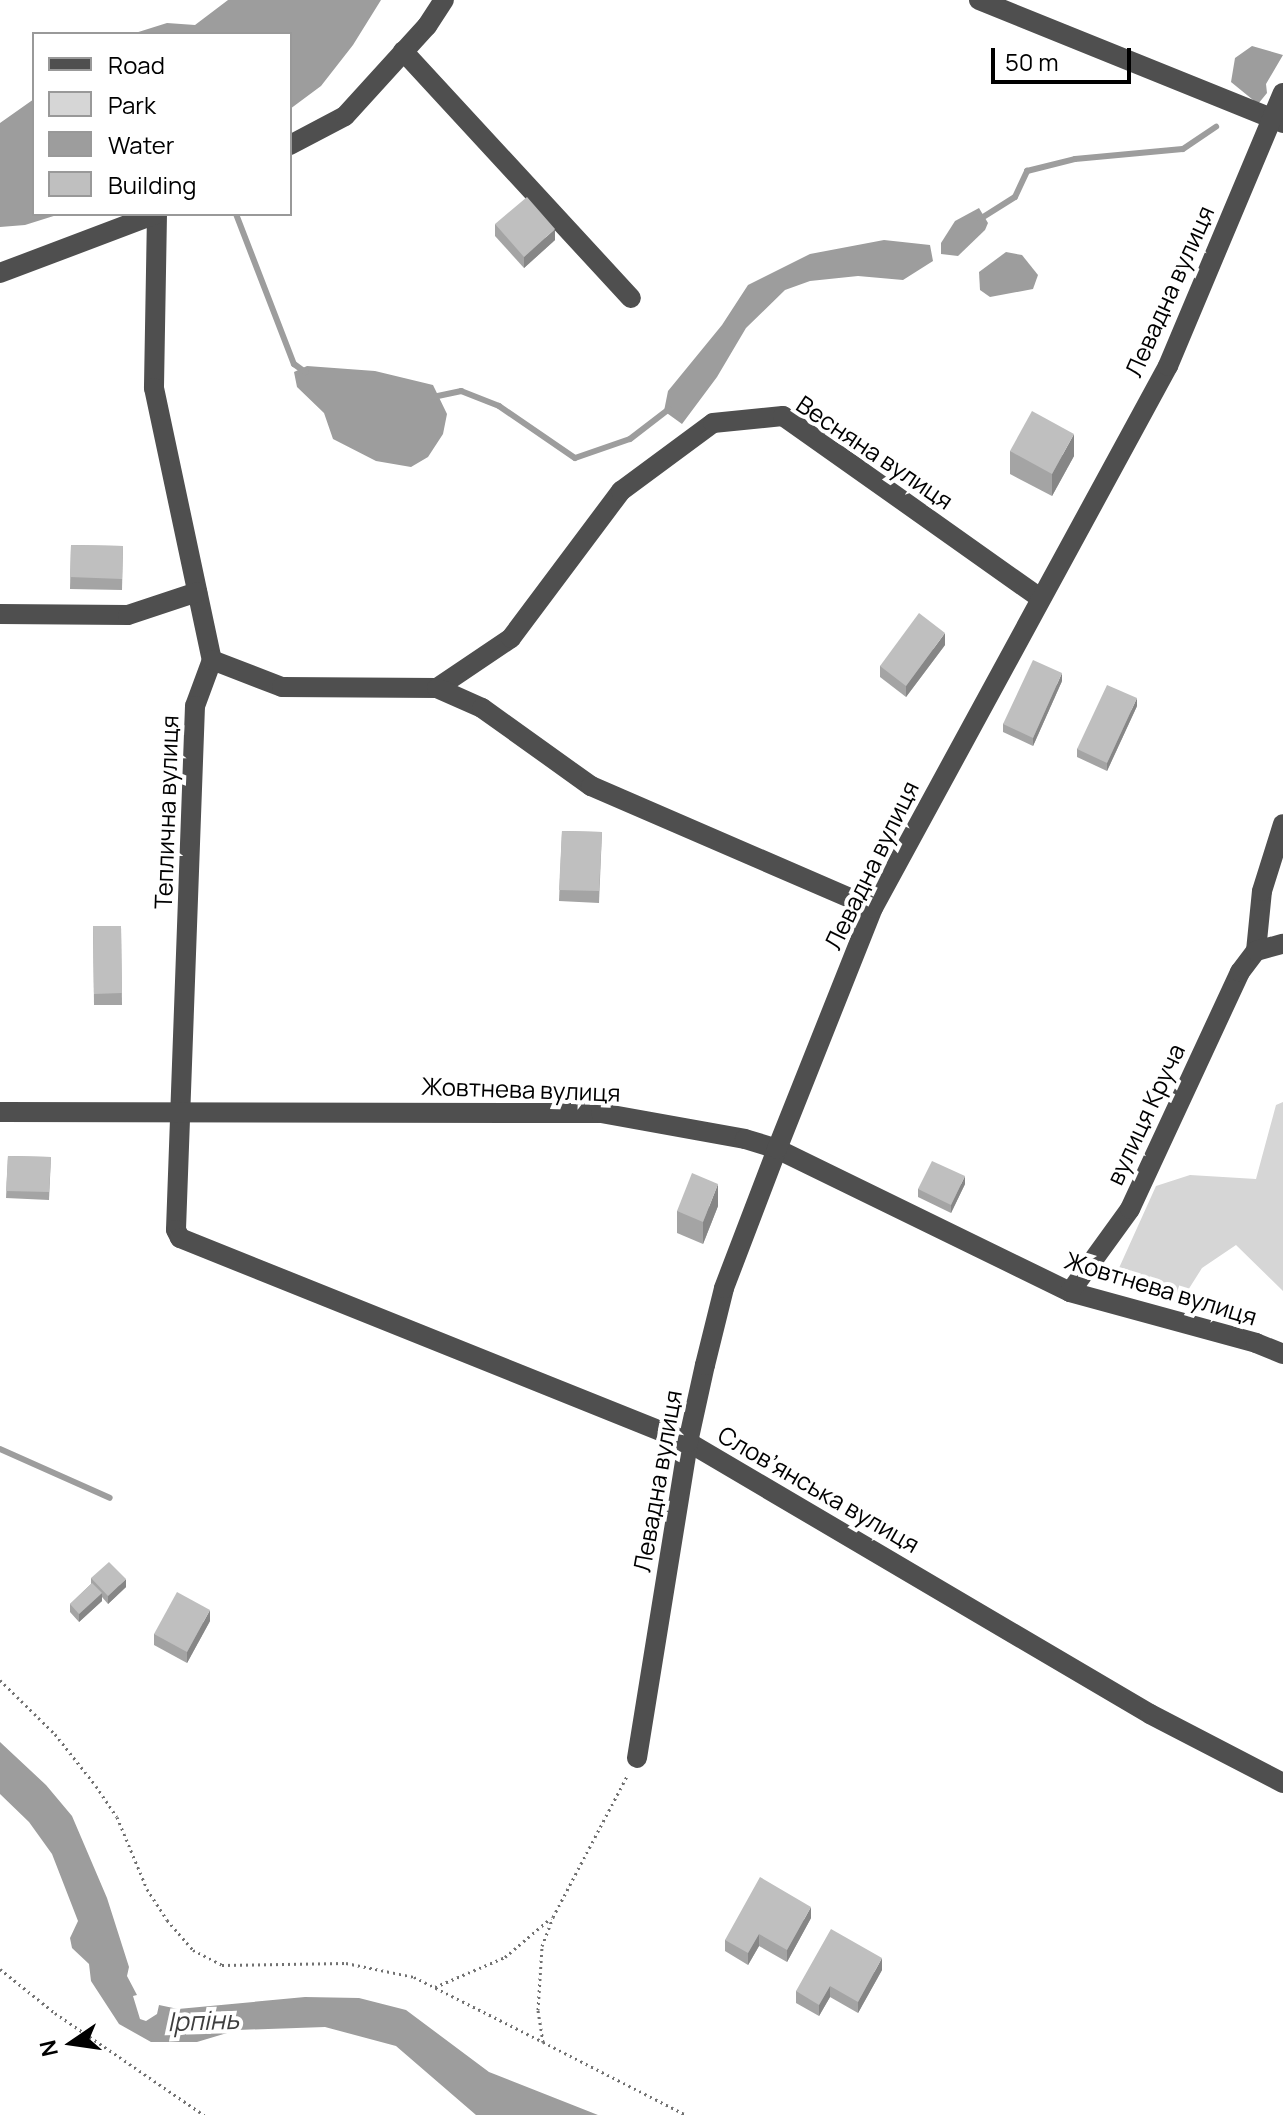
<!DOCTYPE html>
<html>
<head>
<meta charset="utf-8">
<style>
  body { margin:0 }
  #map { position:relative; width:1283px; height:2115px; overflow:hidden; background:#fff; font-family:Manrope,sans-serif }
  div>[style] { position:absolute }
  .green>* { inset:0; background:#d6d6d6 }
  .water>* { inset:0; background:#9d9d9d }
  .stream>* { height:6px; margin:-3px; padding:0 3px; transform-origin:3px; border-radius:3px; background:#9d9d9d }
  .path>* { height:3px; margin-top:-1.5px; transform-origin:0; background:repeating-linear-gradient(90deg,#717171 0 2px,transparent 0 6px) }
  .minor>* { height:20px; margin:-10px; padding:0 10px; transform-origin:10px; border-radius:10px; background:#4f4f4f }
  .wall>* { inset:0; background:#a4a4a4 }
  .shaded-wall>* { inset:0; background:#868686 }
  .building>* { inset:0; background:#bfbfbf }
  span { translate:-50% -50%; white-space:nowrap; text-align:center; line-height:1.15; -webkit-text-stroke:8px #fff; paint-order:stroke }
  .street-label { font-size:24px; color:#000 }
  .water-label { font-size:26px; color:#3e3e3e; font-style:italic }
  .legend { position:absolute; left:32px; top:32px; width:260px; height:184px; box-sizing:border-box; background:#fff; border:2px solid #999; margin:0; padding:10px 14px; list-style:none; font-size:24px; color:#000 }
  .legend li { display:flex; align-items:center; gap:16px; height:40px }
  .legend b { width:40px; border:2px solid #999 }
  .north { position:absolute; left:32px; top:2003px; width:80px; height:80px; -webkit-text-stroke:6px #fff; paint-order:stroke; rotate:257deg; font-size:22px; font-weight:700; line-height:32px; text-align:center; color:#000 }
  .north::after { content:''; display:block; margin:auto; width:28px; height:36px; background:#000; clip-path:polygon(50% 0,100% 100%,50% 72%,0 100%) }
  .scale { position:absolute; left:991px; top:48px; width:140px; height:36px; box-sizing:border-box; border:4px solid #000; border-top:0; padding-left:10px; font-size:24px; line-height:28px; white-space:nowrap; color:#000; -webkit-text-stroke:6px #fff; paint-order:stroke }
</style>
</head>
<body>
<div id="map">
  <div class="green">
    <div style="clip-path:polygon(1283px 1102px,1283px 1291px,1236px 1245px,1202px 1268px,1178px 1306px,1141px 1288px,1119px 1268px,1156px 1186px,1190px 1175px,1256px 1179px,1276px 1105px)"></div>
  </div>
  <div class="water">
    <div style="clip-path:polygon(228px 0,381px 0,353px 45px,321px 86px,290px 109px,290px 34px,132px 34px,167px 23px,195px 25px)"></div>
    <div style="clip-path:polygon(1252px 46px,1283px 55px,1266px 84px,1267px 93px,1258px 104px,1231px 82px,1235px 58px)"></div>
    <div style="clip-path:polygon(34px 99px,34px 214px,60px 214px,25px 225px,0 227px,0 123px)"></div>
    <div style="clip-path:polygon(979px 208px,988px 223px,985px 230px,958px 256px,941px 254px,941px 243px,955px 221px)"></div>
    <div style="clip-path:polygon(884px 240px,930px 245px,933px 261px,903px 280px,858px 276px,810px 281px,785px 290px,746px 328px,717px 377px,682px 424px,664px 411px,668px 391px,722px 325px,748px 285px,810px 254px)"></div>
    <div style="clip-path:polygon(1006px 252px,1022px 255px,1038px 275px,1033px 289px,990px 297px,980px 290px,979px 272px)"></div>
    <div style="clip-path:polygon(307px 366px,375px 371px,433px 385px,447px 414px,443px 434px,428px 457px,411px 467px,376px 461px,333px 439px,324px 413px,297px 387px,294px 372px)"></div>
    <div style="clip-path:polygon(0 1742px,46px 1785px,72px 1816px,107px 1898px,129px 1967px,127px 1976px,137px 1995px,133px 1996px,140px 2019px,146px 2021px,157px 2014px,159px 2005px,178px 2009px,305px 1997px,359px 1998px,406px 2010px,489px 2072px,598px 2115px,476px 2115px,396px 2046px,325px 2027px,237px 2030px,197px 2042px,151px 2042px,119px 2024px,91px 1981px,89px 1964px,72px 1948px,70px 1938px,78px 1921px,52px 1854px,29px 1822px,0 1794px)"></div>
  </div>
  <div class="stream">
    <div style="left:236px;top:214px;width:161px;rotate:68.9deg"></div>
    <div style="left:294px;top:364px;width:14px;rotate:36deg"></div>
    <div style="left:980px;top:219px;width:41px;rotate:-32.2deg"></div>
    <div style="left:1015px;top:197px;width:29px;rotate:-65deg"></div>
    <div style="left:1027px;top:171px;width:49px;rotate:-14deg"></div>
    <div style="left:1075px;top:159px;width:108px;rotate:-5.3deg"></div>
    <div style="left:1183px;top:149px;width:40px;rotate:-34deg"></div>
    <div style="left:433px;top:397px;width:29px;rotate:-12deg"></div>
    <div style="left:461px;top:391px;width:41px;rotate:21.5deg"></div>
    <div style="left:499px;top:406px;width:92px;rotate:34.4deg"></div>
    <div style="left:575px;top:458px;width:58px;rotate:-19.1deg"></div>
    <div style="left:630px;top:439px;width:49px;rotate:-37.6deg"></div>
    <div style="left:0;top:1449px;width:120px;rotate:24deg"></div>
  </div>
  <div class="path">
    <div style="left:0;top:1680px;width:77px;rotate:44.5deg"></div>
    <div style="left:55px;top:1734px;width:66px;rotate:51.7deg"></div>
    <div style="left:96px;top:1786px;width:37px;rotate:56deg"></div>
    <div style="left:117px;top:1817px;width:78px;rotate:67.4deg"></div>
    <div style="left:147px;top:1889px;width:37px;rotate:57deg"></div>
    <div style="left:167px;top:1920px;width:40px;rotate:49deg"></div>
    <div style="left:193px;top:1950px;width:33px;rotate:27deg"></div>
    <div style="left:222px;top:1965px;width:124px;rotate:-0.9deg"></div>
    <div style="left:346px;top:1963px;width:69px;rotate:11.6deg"></div>
    <div style="left:414px;top:1977px;width:144px;rotate:26.7deg"></div>
    <div style="left:543px;top:2042px;width:32px;rotate:-99deg"></div>
    <div style="left:538px;top:2010px;width:64px;rotate:-86.4deg"></div>
    <div style="left:542px;top:1946px;width:31px;rotate:-69deg"></div>
    <div style="left:553px;top:1917px;width:161px;rotate:-62.3deg"></div>
    <div style="left:0;top:1969px;width:70px;rotate:38.7deg"></div>
    <div style="left:55px;top:2013px;width:181px;rotate:34.4deg"></div>
    <div style="left:435px;top:1987px;width:76px;rotate:-23.2deg"></div>
    <div style="left:505px;top:1957px;width:60px;rotate:-40.3deg"></div>
    <div style="left:543px;top:2042px;width:161px;rotate:27deg"></div>
  </div>
  <div class="minor">
    <div style="left:979px;top:0;width:328px;rotate:22deg"></div>
    <div style="left:403px;top:51px;width:336px;rotate:47.3deg"></div>
    <div style="left:290px;top:145px;width:62px;rotate:-27.8deg"></div>
    <div style="left:345px;top:116px;width:122px;rotate:-47.7deg"></div>
    <div style="left:427px;top:26px;width:31px;rotate:-57deg"></div>
    <div style="left:157px;top:214px;width:174px;rotate:91deg"></div>
    <div style="left:154px;top:388px;width:278px;rotate:78deg"></div>
    <div style="left:212px;top:660px;width:49px;rotate:110.3deg"></div>
    <div style="left:195px;top:706px;width:524px;rotate:92.08deg"></div>
    <div style="left:176px;top:1230px;width:9px;rotate:63deg"></div>
    <div style="left:180px;top:1238px;width:547px;rotate:21.88deg"></div>
    <div style="left:688px;top:1442px;width:536px;rotate:30.49deg"></div>
    <div style="left:1150px;top:1714px;width:150px;rotate:27.4deg"></div>
    <div style="left:0;top:273px;width:167px;rotate:-20.7deg"></div>
    <div style="left:0;top:614px;width:128px;rotate:0.4deg"></div>
    <div style="left:128px;top:615px;width:73px;rotate:-18.4deg"></div>
    <div style="left:212px;top:660px;width:75px;rotate:21.1deg"></div>
    <div style="left:282px;top:687px;width:155px;rotate:0.4deg"></div>
    <div style="left:437px;top:688px;width:89px;rotate:-34deg"></div>
    <div style="left:511px;top:638px;width:184px;rotate:-53.2deg"></div>
    <div style="left:621px;top:491px;width:114px;rotate:-36.5deg"></div>
    <div style="left:713px;top:423px;width:70px;rotate:-5.7deg"></div>
    <div style="left:783px;top:416px;width:314px;rotate:35.3deg"></div>
    <div style="left:437px;top:688px;width:49px;rotate:24deg"></div>
    <div style="left:482px;top:708px;width:134px;rotate:35.6deg"></div>
    <div style="left:591px;top:786px;width:307px;rotate:23.4deg"></div>
    <div style="left:1256px;top:951px;width:60px;rotate:-84.3deg"></div>
    <div style="left:1262px;top:891px;width:70px;rotate:-72.6deg"></div>
    <div style="left:0;top:1112px;width:601px;rotate:0.1deg"></div>
    <div style="left:601px;top:1113px;width:146px;rotate:10.2deg"></div>
    <div style="left:745px;top:1139px;width:34px;rotate:17deg"></div>
    <div style="left:777px;top:1149px;width:326px;rotate:26deg"></div>
    <div style="left:1070px;top:1292px;width:193px;rotate:15.3deg"></div>
    <div style="left:1256px;top:1343px;width:29px;rotate:22deg"></div>
    <div style="left:1070px;top:1292px;width:102px;rotate:-54.1deg"></div>
    <div style="left:1130px;top:1209px;width:261px;rotate:-65.1deg"></div>
    <div style="left:1240px;top:972px;width:26px;rotate:-53deg"></div>
    <div style="left:1256px;top:951px;width:28px;rotate:-15deg"></div>
    <div style="left:637px;top:1758px;width:320px;rotate:-80.8deg"></div>
    <div style="left:688px;top:1442px;width:79px;rotate:-77.6deg"></div>
    <div style="left:705px;top:1365px;width:79px;rotate:-76.1deg"></div>
    <div style="left:724px;top:1288px;width:149px;rotate:-69.1deg"></div>
    <div style="left:777px;top:1149px;width:259px;rotate:-68.3deg"></div>
    <div style="left:873px;top:908px;width:617px;rotate:-61.44deg"></div>
    <div style="left:1168px;top:366px;width:296px;rotate:-67.2deg"></div>
  </div>
  <div class="wall">
    <div style="clip-path:polygon(495px 224px,555px 240px,524px 268px,495px 236px)"></div>
    <div style="clip-path:polygon(1010px 451px,1074px 456px,1052px 496px,1010px 474px)"></div>
    <div style="clip-path:polygon(71px 545px,123px 546px,122px 590px,70px 589px)"></div>
    <div style="clip-path:polygon(945px 645px,906px 697px,880px 677px,880px 666px)"></div>
    <div style="clip-path:polygon(1062px 681px,1033px 746px,1003px 732px,1003px 724px)"></div>
    <div style="clip-path:polygon(1137px 706px,1107px 771px,1077px 757px,1077px 749px)"></div>
    <div style="clip-path:polygon(562px 831px,602px 832px,599px 903px,559px 901px)"></div>
    <div style="clip-path:polygon(93px 926px,121px 926px,122px 1005px,94px 1005px)"></div>
    <div style="clip-path:polygon(8px 1156px,51px 1157px,49px 1200px,6px 1198px)"></div>
    <div style="clip-path:polygon(965px 1184px,951px 1213px,918px 1197px,918px 1189px)"></div>
    <div style="clip-path:polygon(718px 1206px,703px 1244px,677px 1233px,677px 1211px)"></div>
    <div style="clip-path:polygon(91px 1578px,126px 1587px,108px 1604px,102px 1597px,102px 1601px,79px 1622px,70px 1612px,70px 1604px,91px 1584px)"></div>
    <div style="clip-path:polygon(210px 1621px,187px 1663px,154px 1645px,154px 1634px)"></div>
    <div style="clip-path:polygon(811px 1918px,787px 1962px,759px 1946px,748px 1965px,725px 1951px,725px 1940px)"></div>
    <div style="clip-path:polygon(882px 1970px,858px 2013px,830px 1997px,819px 2016px,796px 2003px,796px 1991px)"></div>
  </div>
  <div class="shaded-wall">
    <div style="clip-path:polygon(555px 229px,555px 240px,524px 268px,524px 257px)"></div>
    <div style="clip-path:polygon(1074px 434px,1074px 456px,1052px 496px,1052px 474px)"></div>
    <div style="clip-path:polygon(945px 633px,945px 645px,906px 697px,906px 686px)"></div>
    <div style="clip-path:polygon(1062px 673px,1062px 681px,1033px 746px,1033px 738px)"></div>
    <div style="clip-path:polygon(1137px 698px,1137px 706px,1107px 771px,1107px 763px)"></div>
    <div style="clip-path:polygon(965px 1176px,965px 1184px,951px 1213px,951px 1205px)"></div>
    <div style="clip-path:polygon(718px 1184px,718px 1206px,703px 1244px,703px 1222px)"></div>
    <div style="clip-path:polygon(126px 1579px,126px 1587px,108px 1604px,108px 1596px)"></div>
    <div style="clip-path:polygon(102px 1593px,102px 1601px,79px 1622px,79px 1614px)"></div>
    <div style="clip-path:polygon(210px 1610px,210px 1621px,187px 1663px,187px 1652px)"></div>
    <div style="clip-path:polygon(811px 1907px,811px 1918px,787px 1962px,787px 1950px)"></div>
    <div style="clip-path:polygon(759px 1934px,759px 1946px,748px 1965px,748px 1953px)"></div>
    <div style="clip-path:polygon(882px 1958px,882px 1970px,858px 2013px,858px 2002px)"></div>
    <div style="clip-path:polygon(830px 1986px,830px 1997px,819px 2016px,819px 2005px)"></div>
  </div>
  <div class="building">
    <div style="clip-path:polygon(527px 197px,555px 229px,524px 257px,495px 224px)"></div>
    <div style="clip-path:polygon(1032px 411px,1074px 434px,1052px 474px,1010px 451px)"></div>
    <div style="clip-path:polygon(71px 545px,123px 546px,122px 579px,70px 577px)"></div>
    <div style="clip-path:polygon(919px 613px,945px 633px,906px 686px,880px 666px)"></div>
    <div style="clip-path:polygon(1033px 660px,1062px 673px,1033px 738px,1003px 724px)"></div>
    <div style="clip-path:polygon(1107px 685px,1137px 698px,1107px 763px,1077px 749px)"></div>
    <div style="clip-path:polygon(562px 831px,602px 832px,599px 891px,559px 890px)"></div>
    <div style="clip-path:polygon(93px 926px,121px 926px,122px 993px,94px 994px)"></div>
    <div style="clip-path:polygon(8px 1156px,51px 1157px,49px 1192px,6px 1191px)"></div>
    <div style="clip-path:polygon(932px 1161px,965px 1176px,951px 1205px,918px 1189px)"></div>
    <div style="clip-path:polygon(692px 1173px,718px 1184px,703px 1222px,677px 1211px)"></div>
    <div style="clip-path:polygon(109px 1562px,126px 1579px,108px 1596px,91px 1578px)"></div>
    <div style="clip-path:polygon(92px 1583px,102px 1593px,79px 1614px,70px 1604px)"></div>
    <div style="clip-path:polygon(177px 1592px,210px 1610px,187px 1652px,154px 1634px)"></div>
    <div style="clip-path:polygon(760px 1877px,811px 1907px,787px 1950px,759px 1934px,748px 1953px,725px 1940px)"></div>
    <div style="clip-path:polygon(831px 1929px,882px 1958px,858px 2002px,830px 1986px,819px 2005px,796px 1991px)"></div>
  </div>
  <div class="street-label">
    <span style="left:1169px;top:291px;rotate:-66deg">Левадна вулиця</span>
    <span style="left:875px;top:452px;rotate:34deg">Весняна вулиця</span>
    <span style="left:166px;top:812px;rotate:-88deg">Теплична вулиця</span>
    <span style="left:871px;top:865px;rotate:-64deg">Левадна вулиця</span>
    <span style="left:521px;top:1089px;rotate:2deg">Жовтнева вулиця</span>
    <span style="left:1145px;top:1114px;rotate:-65deg">вулиця Круча</span>
    <span style="left:1161px;top:1288px;rotate:17deg">Жовтнева вулиця</span>
    <span style="left:657px;top:1481px;rotate:-80deg">Левадна вулиця</span>
    <span style="left:819px;top:1489px;rotate:30deg">Словʼянська вулиця</span>
  </div>
  <div class="water-label">
    <span style="left:203px;top:2021px;rotate:-2deg">Ірпінь</span>
  </div>
  <ul class="legend">
  <li><b style="height:10px;background:#4f4f4f"></b>Road</li>
  <li><b style="height:22px;background:#d6d6d6"></b>Park</li>
  <li><b style="height:22px;background:#9d9d9d"></b>Water</li>
  <li><b style="height:22px;background:#bfbfbf"></b>Building</li>
  </ul>
  <div class="north">N</div>
  <div class="scale">50 m</div>
</div>
</body>
</html>
